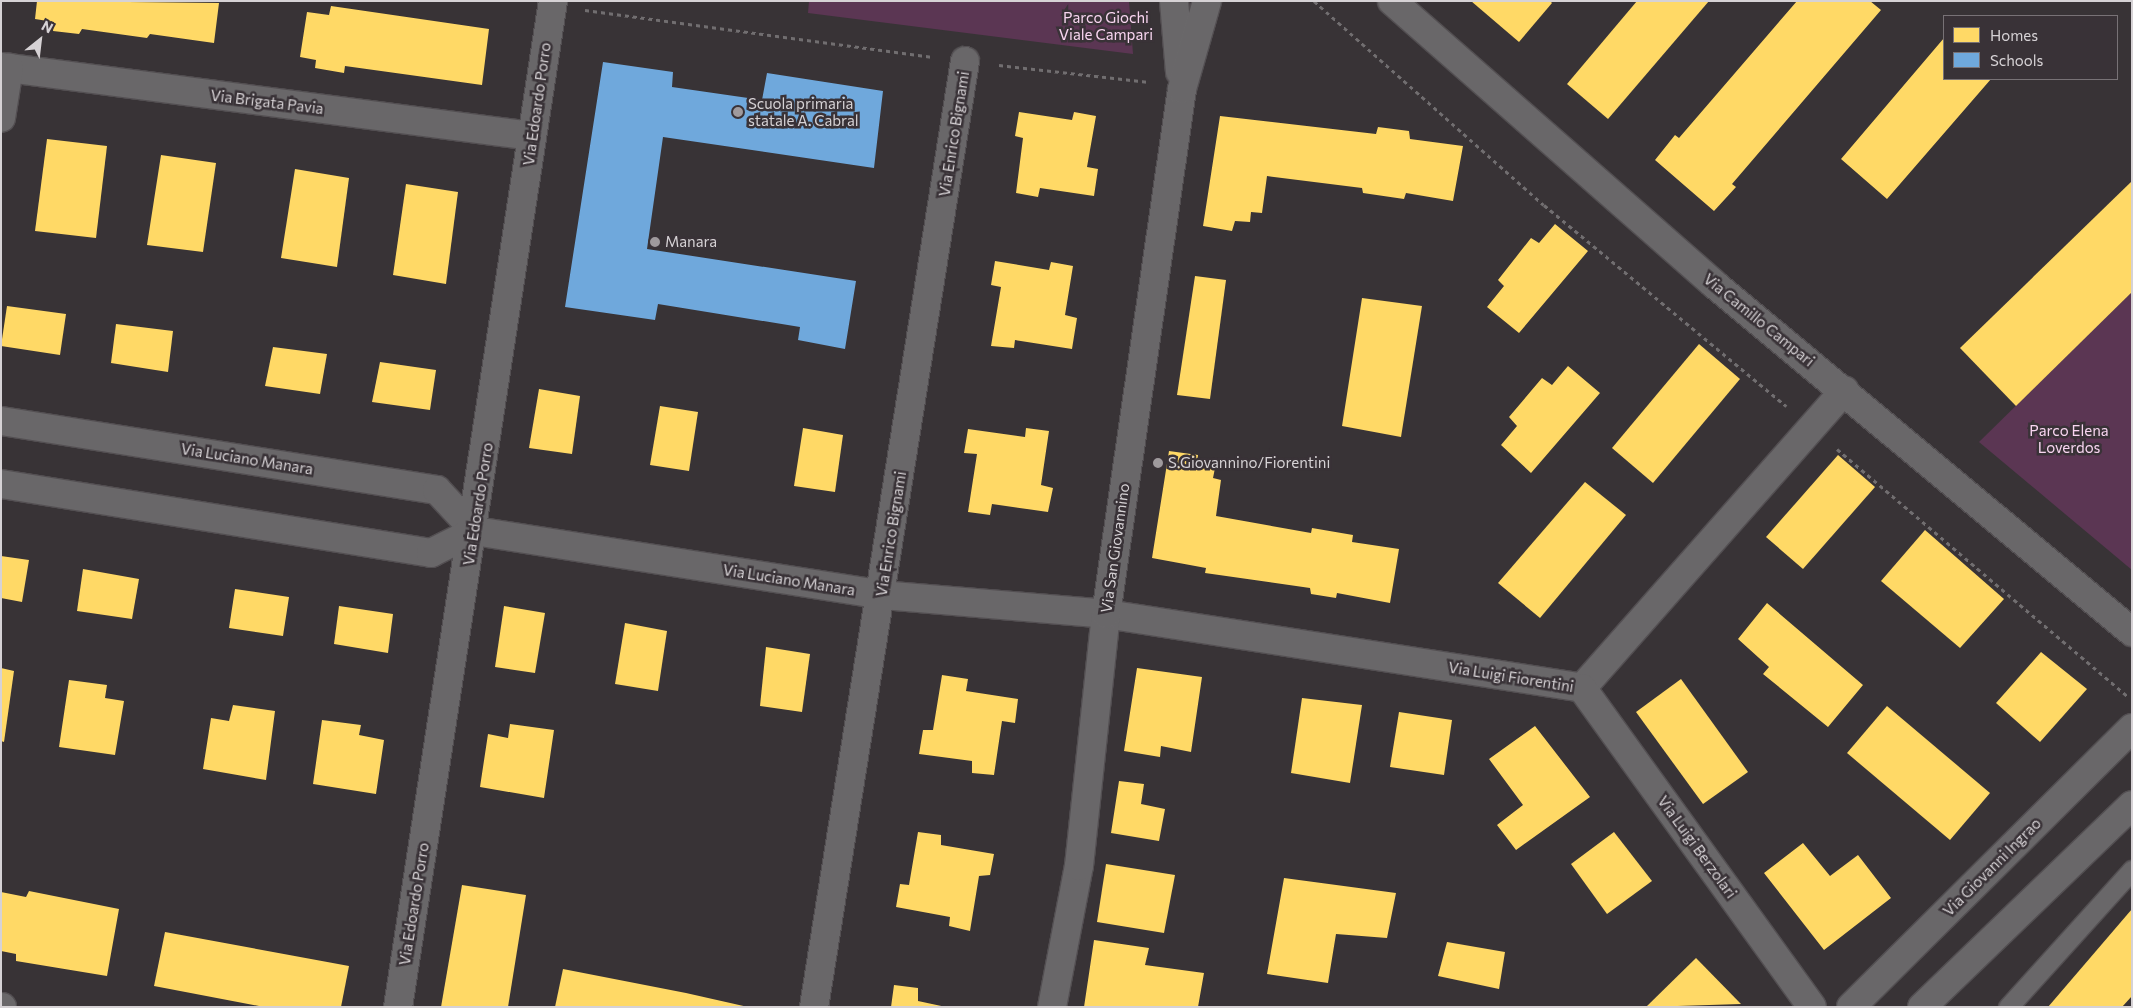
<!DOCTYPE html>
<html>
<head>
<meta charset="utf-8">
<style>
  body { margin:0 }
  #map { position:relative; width:2133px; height:1008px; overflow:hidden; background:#383336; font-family:Commissioner,sans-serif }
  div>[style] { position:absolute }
  .green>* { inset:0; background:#5b3653 }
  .homes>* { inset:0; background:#ffd966 }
  .schools>* { inset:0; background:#6fa8dc }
  .path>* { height:3px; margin-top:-1.5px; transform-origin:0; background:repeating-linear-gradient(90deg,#716e70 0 4px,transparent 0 8px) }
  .roads { filter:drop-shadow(1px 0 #534f52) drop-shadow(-1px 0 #534f52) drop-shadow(0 1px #534f52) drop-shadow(0 -1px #534f52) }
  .lane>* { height:19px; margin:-9.5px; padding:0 9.5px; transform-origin:9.5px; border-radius:9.5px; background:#696769 }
  .street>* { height:28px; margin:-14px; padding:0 14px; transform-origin:14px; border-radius:14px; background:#696769 }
  .secondary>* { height:28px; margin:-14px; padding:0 14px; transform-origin:14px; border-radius:14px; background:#696769 }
  .dots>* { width:14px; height:14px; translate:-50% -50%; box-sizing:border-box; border:2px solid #393237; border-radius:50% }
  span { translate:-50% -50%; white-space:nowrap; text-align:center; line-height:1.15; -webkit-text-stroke:5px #393237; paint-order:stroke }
  .park-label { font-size:15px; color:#f8d5f0 }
  .street-label { font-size:15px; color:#d6d2d5 }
  .poi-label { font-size:15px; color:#d6d2d5 }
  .left { translate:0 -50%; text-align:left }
  .frame { position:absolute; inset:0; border:2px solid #d6d2d5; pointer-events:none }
  .legend { position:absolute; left:1943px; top:15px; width:175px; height:65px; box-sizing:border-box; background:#393237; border:1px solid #787276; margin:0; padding:6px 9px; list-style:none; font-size:15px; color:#d6d2d5 }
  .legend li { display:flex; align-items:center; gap:10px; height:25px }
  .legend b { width:25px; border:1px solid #787276 }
  .north { position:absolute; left:15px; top:15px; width:50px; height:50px; -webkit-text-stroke:4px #393237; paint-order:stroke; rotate:29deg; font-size:14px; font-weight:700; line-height:20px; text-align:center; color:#d6d2d5 }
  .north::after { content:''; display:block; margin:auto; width:18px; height:22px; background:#d6d2d5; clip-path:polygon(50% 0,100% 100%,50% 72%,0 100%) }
</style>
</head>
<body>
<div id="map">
  <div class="green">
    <div style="clip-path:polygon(809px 1px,1129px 1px,1133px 54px,808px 13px)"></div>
    <div style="clip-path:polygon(2132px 292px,2132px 570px,1979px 442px)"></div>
  </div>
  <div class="homes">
    <div style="clip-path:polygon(37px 1px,219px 3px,214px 43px,150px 34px,147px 38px,82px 29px,79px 34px,53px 31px,54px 22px,35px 19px)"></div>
    <div style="clip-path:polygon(1471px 1px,1550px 1px,1552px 3px,1519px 42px)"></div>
    <div style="clip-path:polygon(1637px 1px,1709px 1px,1608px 119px,1567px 84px)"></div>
    <div style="clip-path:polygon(1797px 1px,1870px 1px,1881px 10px,1732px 184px,1736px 187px,1714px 211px,1655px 160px,1675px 135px,1679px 138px)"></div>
    <div style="clip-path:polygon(331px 6px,489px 29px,482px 85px,345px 66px,344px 73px,315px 68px,316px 60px,300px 57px,307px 12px,329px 15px)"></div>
    <div style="clip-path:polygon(1944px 38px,1944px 79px,1991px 79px,1887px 199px,1841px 159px)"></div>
    <div style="clip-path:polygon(1019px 112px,1072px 120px,1074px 112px,1096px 116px,1087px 167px,1098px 169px,1094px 196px,1040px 188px,1038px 197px,1016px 193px,1023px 138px,1015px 136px)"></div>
    <div style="clip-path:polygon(1220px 116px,1376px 134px,1378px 127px,1409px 131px,1410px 139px,1463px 146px,1453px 201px,1406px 193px,1404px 199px,1363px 193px,1362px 188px,1267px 176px,1262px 213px,1251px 212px,1250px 222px,1235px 221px,1232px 231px,1203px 226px)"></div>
    <div style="clip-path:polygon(47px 139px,107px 146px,96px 238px,35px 231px)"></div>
    <div style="clip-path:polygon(161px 155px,216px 163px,203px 252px,147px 245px)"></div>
    <div style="clip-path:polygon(295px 169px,349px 178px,337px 267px,281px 258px)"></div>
    <div style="clip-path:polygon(2132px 181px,2132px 292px,2016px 406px,1960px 348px)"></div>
    <div style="clip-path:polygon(406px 184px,458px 192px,446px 284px,393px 275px)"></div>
    <div style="clip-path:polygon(1555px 224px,1588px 251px,1519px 333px,1487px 307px,1504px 286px,1498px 280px,1531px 238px,1539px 243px)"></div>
    <div style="clip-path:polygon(995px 261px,1049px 270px,1051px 262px,1073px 266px,1065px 315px,1077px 318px,1072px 349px,1015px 340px,1014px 348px,991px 346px,1001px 287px,991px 285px)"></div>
    <div style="clip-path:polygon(1195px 276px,1226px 280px,1210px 399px,1177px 395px)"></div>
    <div style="clip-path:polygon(1362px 298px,1422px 306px,1401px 437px,1342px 426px)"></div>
    <div style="clip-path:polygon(7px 306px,66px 314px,60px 355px,1px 346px)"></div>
    <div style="clip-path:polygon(116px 324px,173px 331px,168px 372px,111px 363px)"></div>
    <div style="clip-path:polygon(1699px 344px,1740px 379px,1653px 483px,1612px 448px)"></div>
    <div style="clip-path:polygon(273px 347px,327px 354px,320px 394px,265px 386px)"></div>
    <div style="clip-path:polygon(380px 362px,436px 370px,430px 410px,372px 402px)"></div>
    <div style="clip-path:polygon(1568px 366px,1600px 393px,1531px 473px,1501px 445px,1517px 426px,1509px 417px,1542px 378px,1552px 385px)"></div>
    <div style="clip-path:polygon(539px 389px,580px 396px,572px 454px,529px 448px)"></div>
    <div style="clip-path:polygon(660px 406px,698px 412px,689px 471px,650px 465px)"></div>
    <div style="clip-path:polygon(803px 428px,843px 435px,835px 492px,794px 486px)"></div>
    <div style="clip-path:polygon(1026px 428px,1049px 431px,1041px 485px,1053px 488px,1048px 512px,992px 504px,990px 515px,968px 512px,977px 454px,964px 453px,968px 429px,1025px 437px)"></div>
    <div style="clip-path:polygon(1169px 451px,1198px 455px,1197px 465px,1215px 468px,1213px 478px,1221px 480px,1216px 516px,1311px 533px,1312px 528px,1353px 535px,1352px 542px,1399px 549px,1390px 603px,1337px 593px,1336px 598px,1311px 594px,1310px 588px,1205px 573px,1206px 568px,1152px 558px)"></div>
    <div style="clip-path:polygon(1838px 455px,1875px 487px,1803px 569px,1766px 537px)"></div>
    <div style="clip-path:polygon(1585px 482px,1626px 515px,1540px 618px,1498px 583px)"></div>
    <div style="clip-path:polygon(1925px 530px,2004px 599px,1960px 648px,1881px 581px)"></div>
    <div style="clip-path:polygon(1px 556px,29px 560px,22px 602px,1px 598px)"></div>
    <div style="clip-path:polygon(83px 569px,139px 579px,132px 619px,77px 611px)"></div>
    <div style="clip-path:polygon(235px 589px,289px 597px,283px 636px,229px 628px)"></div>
    <div style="clip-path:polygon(1767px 603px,1863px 685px,1828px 727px,1763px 674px,1769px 667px,1738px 639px)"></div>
    <div style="clip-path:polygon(339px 606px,393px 614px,388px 653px,334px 644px)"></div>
    <div style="clip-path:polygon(504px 606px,545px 613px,535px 673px,495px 667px)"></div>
    <div style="clip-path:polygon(625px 623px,667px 631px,658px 691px,615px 684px)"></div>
    <div style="clip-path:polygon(766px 647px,810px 654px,802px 712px,760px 706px)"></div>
    <div style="clip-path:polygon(2041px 652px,2087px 689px,2040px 742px,1996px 703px)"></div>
    <div style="clip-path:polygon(1px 668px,14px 671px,4px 742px,1px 741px)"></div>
    <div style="clip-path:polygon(1137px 668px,1202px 677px,1191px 752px,1161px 746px,1160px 757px,1124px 751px)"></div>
    <div style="clip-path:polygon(942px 675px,968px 679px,966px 691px,1018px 699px,1015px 723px,1002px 721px,994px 775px,972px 773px,972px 761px,919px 754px,923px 730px,933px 730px)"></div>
    <div style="clip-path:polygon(1681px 679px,1748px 772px,1703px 804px,1636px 712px)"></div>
    <div style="clip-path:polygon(69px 680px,107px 685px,105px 698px,124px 701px,115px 755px,59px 747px)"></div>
    <div style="clip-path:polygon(1302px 698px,1362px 705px,1350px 783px,1291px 773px)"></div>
    <div style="clip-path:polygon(233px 705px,275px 711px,266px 780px,203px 769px,211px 718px,229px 721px)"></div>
    <div style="clip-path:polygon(1887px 706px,1990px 793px,1950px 840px,1847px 753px)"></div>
    <div style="clip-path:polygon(1399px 712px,1452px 720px,1444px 775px,1390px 767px)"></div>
    <div style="clip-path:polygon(322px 720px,361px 725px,359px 735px,384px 740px,376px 794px,313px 784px)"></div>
    <div style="clip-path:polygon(510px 724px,554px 730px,544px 798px,480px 787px,488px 734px,508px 738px)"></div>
    <div style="clip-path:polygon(1535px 726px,1590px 797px,1516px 850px,1497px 825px,1523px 805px,1489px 759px)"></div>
    <div style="clip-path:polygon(1119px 781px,1144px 784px,1141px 804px,1165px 809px,1159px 841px,1111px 833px)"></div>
    <div style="clip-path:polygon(918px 832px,941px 835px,941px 845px,994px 854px,990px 875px,979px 876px,970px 931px,949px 926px,950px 917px,896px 907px,900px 884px,909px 885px)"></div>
    <div style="clip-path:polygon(1614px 832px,1652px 881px,1607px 914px,1571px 864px)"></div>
    <div style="clip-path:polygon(1803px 843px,1830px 876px,1858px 855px,1891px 898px,1824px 950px,1764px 873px)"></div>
    <div style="clip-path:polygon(1106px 864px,1175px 875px,1164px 933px,1097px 922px)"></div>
    <div style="clip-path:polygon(1284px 878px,1396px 893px,1387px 938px,1336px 934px,1328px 983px,1267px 974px)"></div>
    <div style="clip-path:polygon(462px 885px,526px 895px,508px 1007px,441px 1007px)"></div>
    <div style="clip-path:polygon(29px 891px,119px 909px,107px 976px,16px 961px,16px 954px,1px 951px,1px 892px,26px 897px)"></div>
    <div style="clip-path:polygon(2132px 909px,2132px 996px,2122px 1007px,2048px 1007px)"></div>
    <div style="clip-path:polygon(165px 932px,349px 966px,341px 1007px,264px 1007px,154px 986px)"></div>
    <div style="clip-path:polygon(1094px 940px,1149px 948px,1145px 965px,1204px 973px,1198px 1007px,1084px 1007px)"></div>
    <div style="clip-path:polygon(1447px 942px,1505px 952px,1499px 989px,1438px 976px)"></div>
    <div style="clip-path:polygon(1696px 958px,1741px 1004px,1646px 1007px)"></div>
    <div style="clip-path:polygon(563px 969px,686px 993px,748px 1007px,555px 1007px)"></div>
    <div style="clip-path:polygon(894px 985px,918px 988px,918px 1001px,946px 1007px,891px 1007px)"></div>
  </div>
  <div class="schools">
    <div style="clip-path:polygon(603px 62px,673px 72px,672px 87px,762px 100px,767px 73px,883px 91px,874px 168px,663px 137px,647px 249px,856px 281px,845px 349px,798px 340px,800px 327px,658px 304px,655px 320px,565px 307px)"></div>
  </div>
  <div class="path">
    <div style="left:1314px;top:1px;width:307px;rotate:41.6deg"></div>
    <div style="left:1544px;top:205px;width:315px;rotate:39.7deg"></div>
    <div style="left:585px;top:10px;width:351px;rotate:7.7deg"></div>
    <div style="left:999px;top:65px;width:151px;rotate:6.5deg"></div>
    <div style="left:1837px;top:449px;width:381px;rotate:40.4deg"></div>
  </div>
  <div class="roads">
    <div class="lane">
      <div style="left:2008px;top:1007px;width:185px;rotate:-47.9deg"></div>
    </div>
    <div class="street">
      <div style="left:1px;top:67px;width:535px;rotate:7.4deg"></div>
      <div style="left:1px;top:118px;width:51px;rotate:-80.9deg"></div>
      <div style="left:1px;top:421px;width:441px;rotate:9deg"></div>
      <div style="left:437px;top:490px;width:56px;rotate:47.2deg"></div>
      <div style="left:1px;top:484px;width:436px;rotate:9.1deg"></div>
      <div style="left:431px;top:553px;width:49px;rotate:-26.6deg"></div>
      <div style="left:475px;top:531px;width:412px;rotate:8.9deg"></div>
      <div style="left:882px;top:595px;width:225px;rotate:4.8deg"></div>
      <div style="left:1106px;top:614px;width:482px;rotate:8.8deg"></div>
      <div style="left:1582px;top:688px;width:397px;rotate:-48.6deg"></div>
      <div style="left:1582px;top:688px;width:393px;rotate:54.2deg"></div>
      <div style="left:1px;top:1007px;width:1px"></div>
      <div style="left:398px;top:1007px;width:1018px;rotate:-81.24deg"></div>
      <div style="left:814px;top:1007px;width:958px;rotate:-80.93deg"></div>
      <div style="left:1851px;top:1007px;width:396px;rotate:-44.8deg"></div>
      <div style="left:1922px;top:1007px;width:291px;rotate:-43.9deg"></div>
    </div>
    <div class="secondary">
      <div style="left:1174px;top:1px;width:71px;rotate:85.2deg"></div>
      <div style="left:1392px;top:1px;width:429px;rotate:41.3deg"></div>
      <div style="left:1714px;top:284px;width:544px;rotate:39.78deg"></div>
      <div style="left:1052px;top:1007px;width:144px;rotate:-79.2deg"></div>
      <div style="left:1079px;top:866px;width:253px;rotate:-83.9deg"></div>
      <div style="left:1106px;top:614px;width:530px;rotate:-81.76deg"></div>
      <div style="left:1182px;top:89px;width:91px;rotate:-74.1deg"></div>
    </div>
  </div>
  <div class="dots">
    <div style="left:738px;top:112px;background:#9f9a9d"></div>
    <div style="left:655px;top:242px;background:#9f9a9d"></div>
    <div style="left:1158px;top:463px;background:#9f9a9d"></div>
  </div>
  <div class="park-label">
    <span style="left:1106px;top:26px">Parco Giochi<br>Viale Campari</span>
    <span style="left:2069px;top:439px">Parco Elena<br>Loverdos</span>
  </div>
  <div class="street-label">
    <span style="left:267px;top:102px;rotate:7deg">Via Brigata Pavia</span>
    <span style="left:537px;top:104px;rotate:-82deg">Via Edoardo Porro</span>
    <span style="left:954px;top:134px;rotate:-81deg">Via Enrico Bignami</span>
    <span style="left:1759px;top:320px;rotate:39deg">Via Camillo Campari</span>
    <span style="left:247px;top:459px;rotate:9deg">Via Luciano Manara</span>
    <span style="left:478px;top:504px;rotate:-81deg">Via Edoardo Porro</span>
    <span style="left:891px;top:534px;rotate:-81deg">Via Enrico Bignami</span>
    <span style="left:1115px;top:548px;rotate:-82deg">Via San Giovannino</span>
    <span style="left:789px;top:580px;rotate:9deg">Via Luciano Manara</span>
    <span style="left:1511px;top:677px;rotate:9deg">Via Luigi Fiorentini</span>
    <span style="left:1697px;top:847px;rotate:54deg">Via Luigi Berzolari</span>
    <span style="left:1992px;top:867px;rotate:-45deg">Via Giovanni Ingrao</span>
    <span style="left:414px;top:904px;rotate:-81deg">Via Edoardo Porro</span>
  </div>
  <div class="poi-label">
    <span class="left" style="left:748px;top:112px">Scuola primaria<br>statale A. Cabral</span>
    <span class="left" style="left:665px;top:242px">Manara</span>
    <span class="left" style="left:1168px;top:463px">S.Giovannino/Fiorentini</span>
  </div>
  <div class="frame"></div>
  <ul class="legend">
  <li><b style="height:14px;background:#ffd966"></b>Homes</li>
  <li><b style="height:14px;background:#6fa8dc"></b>Schools</li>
  </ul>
  <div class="north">N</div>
</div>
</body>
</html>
